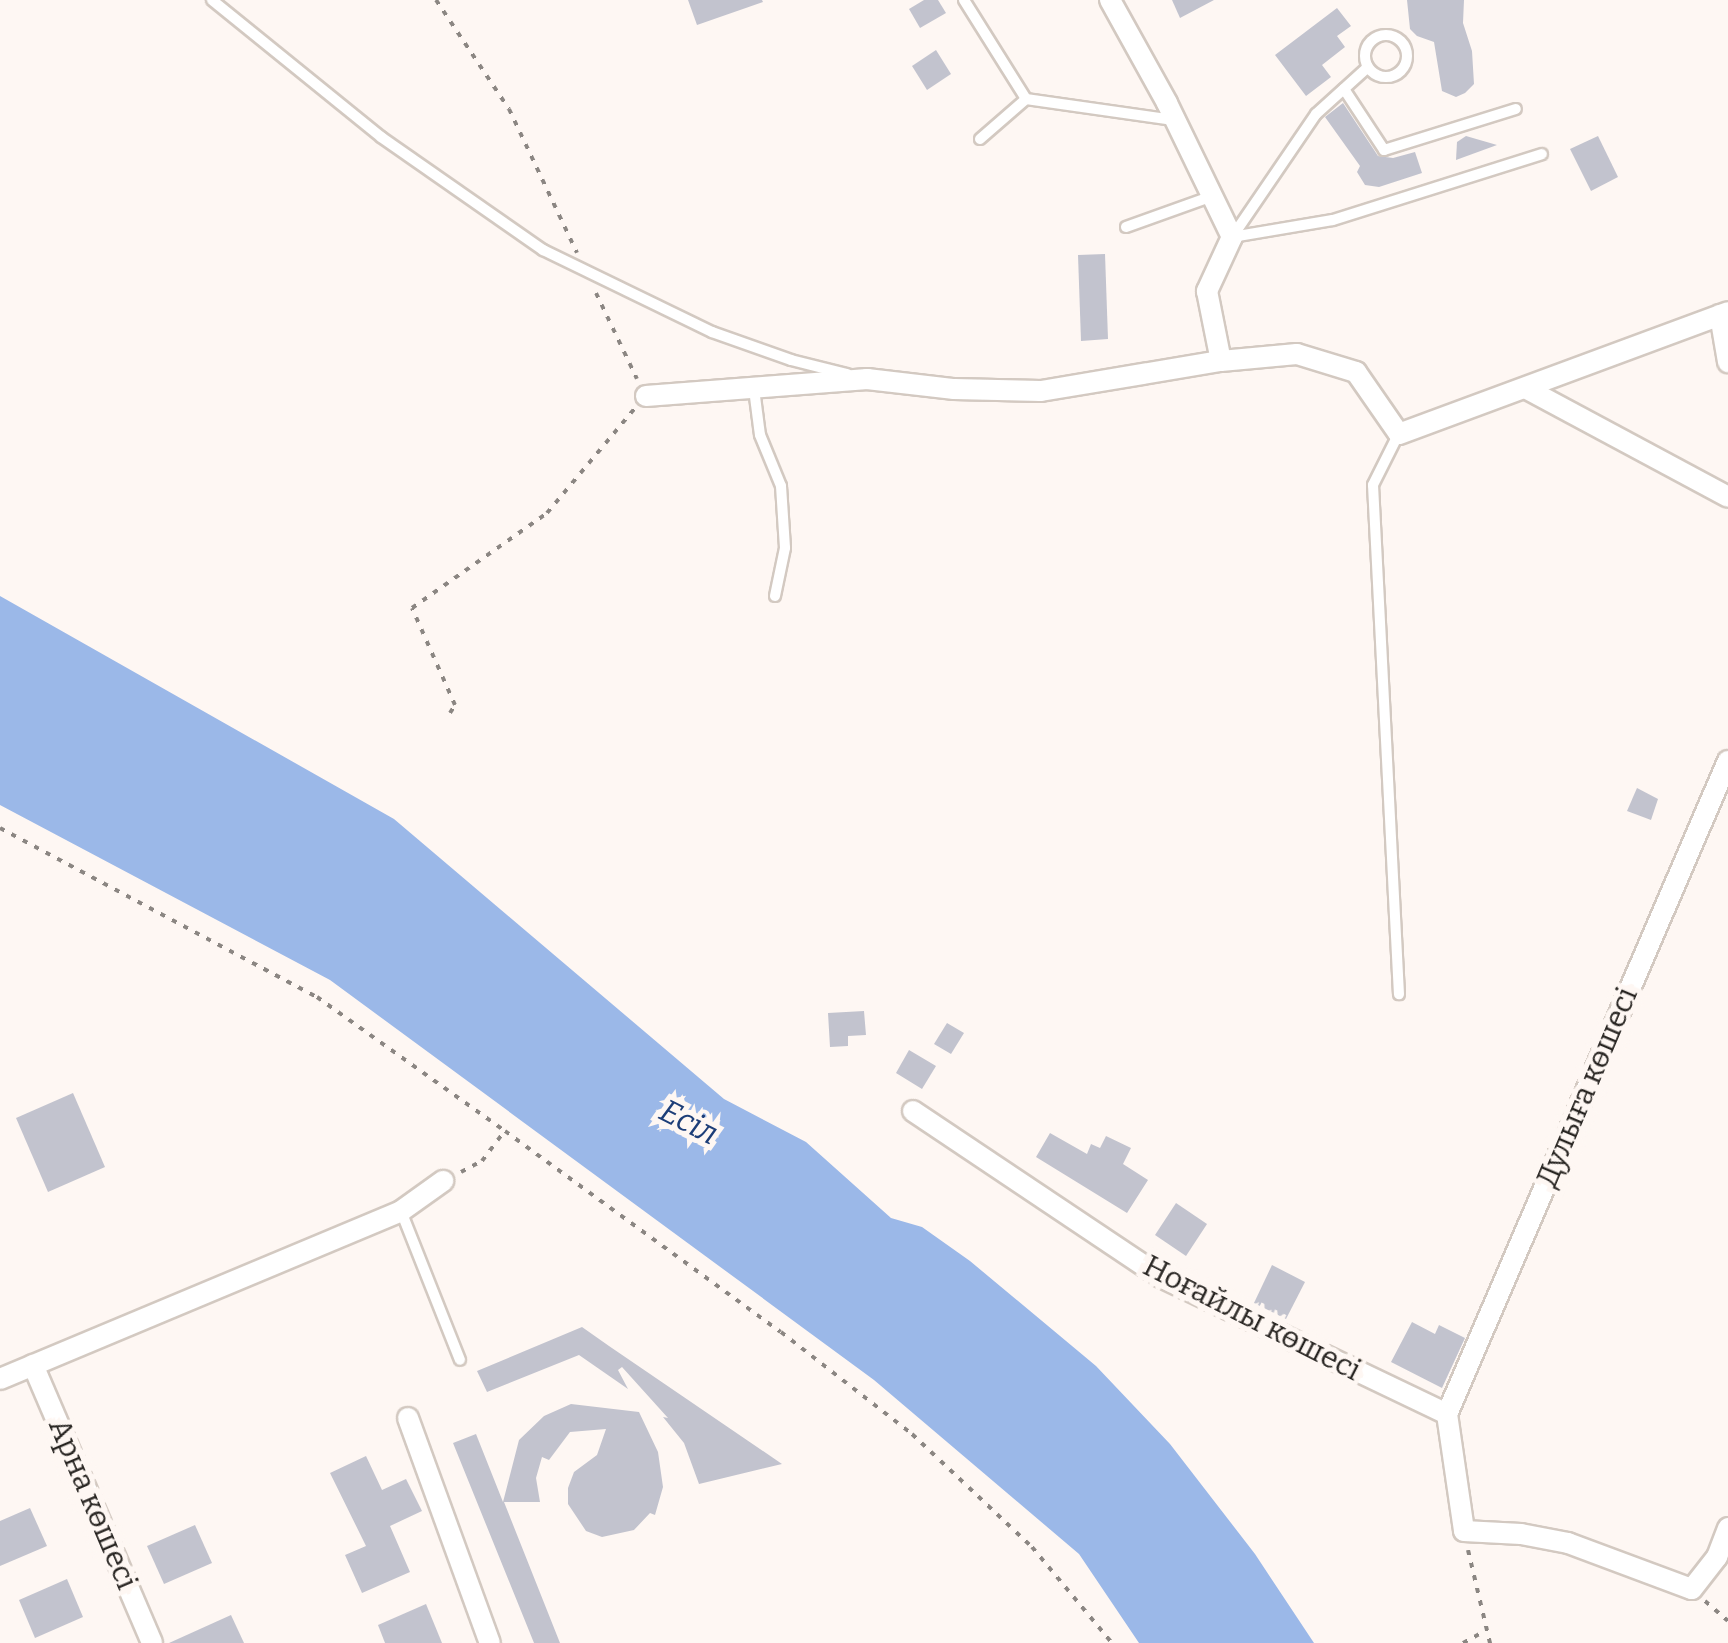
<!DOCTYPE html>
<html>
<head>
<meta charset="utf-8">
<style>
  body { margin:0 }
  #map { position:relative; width:1728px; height:1643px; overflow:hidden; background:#fef7f3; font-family:Bitter,serif }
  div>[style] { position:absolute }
  .water>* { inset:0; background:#9bb8e8 }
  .building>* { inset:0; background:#c2c3ce }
  .path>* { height:4px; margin-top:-2px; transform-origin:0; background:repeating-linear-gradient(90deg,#8b8682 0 5px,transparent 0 13px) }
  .roads { filter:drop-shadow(2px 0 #d3c9c1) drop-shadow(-2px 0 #d3c9c1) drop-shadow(0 2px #d3c9c1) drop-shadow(0 -2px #d3c9c1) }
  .service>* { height:10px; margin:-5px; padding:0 5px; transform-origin:5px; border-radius:5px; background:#fff }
  .service>.ring { margin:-5px; padding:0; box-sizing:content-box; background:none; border:10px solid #fff; border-radius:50% }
  .minor>* { height:20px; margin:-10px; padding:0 10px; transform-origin:10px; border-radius:10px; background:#fff }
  span { translate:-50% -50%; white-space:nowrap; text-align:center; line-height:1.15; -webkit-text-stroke:10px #fef7f3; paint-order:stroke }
  .street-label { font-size:30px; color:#272421 }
  .water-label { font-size:32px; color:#1d3e78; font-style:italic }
</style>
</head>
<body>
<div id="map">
  <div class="water">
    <div style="clip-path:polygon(0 596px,394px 819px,724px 1099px,806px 1142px,891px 1218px,922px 1227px,970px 1261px,1096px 1366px,1170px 1444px,1255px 1554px,1314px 1643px,1139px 1643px,1079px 1554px,874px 1380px,330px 980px,0 805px)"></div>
  </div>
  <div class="building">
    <div style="clip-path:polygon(688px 0,762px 0,763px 2px,697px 25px)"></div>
    <div style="clip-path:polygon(924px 0,938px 0,946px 13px,920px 28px,909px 9px)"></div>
    <div style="clip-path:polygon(1172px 0,1214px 0,1180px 18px)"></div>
    <div style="clip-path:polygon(1407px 0,1464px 0,1463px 23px,1472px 51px,1474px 84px,1465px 93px,1456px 97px,1442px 91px,1434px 42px,1417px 36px,1410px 29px)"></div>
    <div style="clip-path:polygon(1337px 8px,1351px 26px,1337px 36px,1345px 47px,1322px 65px,1331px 77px,1306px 96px,1275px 55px)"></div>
    <div style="clip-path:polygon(936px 50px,951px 74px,927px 90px,912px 66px)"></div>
    <div style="clip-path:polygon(1343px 103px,1378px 156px,1393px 158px,1415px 152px,1422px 173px,1379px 187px,1365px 185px,1357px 172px,1360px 166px,1325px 117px)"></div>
    <div style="clip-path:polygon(1466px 136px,1497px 145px,1456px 160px,1457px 142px)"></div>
    <div style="clip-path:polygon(1598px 136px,1618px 177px,1591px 191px,1570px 149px)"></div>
    <div style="clip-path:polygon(1105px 254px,1108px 339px,1081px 341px,1078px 255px)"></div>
    <div style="clip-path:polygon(1637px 788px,1658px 799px,1651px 820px,1627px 811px)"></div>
    <div style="clip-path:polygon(864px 1011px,866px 1035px,848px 1036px,848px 1046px,830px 1047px,828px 1013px)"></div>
    <div style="clip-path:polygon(947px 1023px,964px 1033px,951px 1054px,934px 1044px)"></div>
    <div style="clip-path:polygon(909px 1050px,936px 1066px,922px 1089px,896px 1073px)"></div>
    <div style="clip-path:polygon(73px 1093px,105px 1167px,48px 1192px,16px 1118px)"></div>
    <div style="clip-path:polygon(1050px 1133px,1087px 1154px,1091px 1144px,1100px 1148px,1106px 1136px,1131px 1148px,1123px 1164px,1148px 1180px,1127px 1213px,1036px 1157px)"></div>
    <div style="clip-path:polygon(1176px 1203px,1207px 1224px,1186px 1256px,1155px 1235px)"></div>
    <div style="clip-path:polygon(1272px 1265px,1305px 1282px,1286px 1319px,1254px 1303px)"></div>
    <div style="clip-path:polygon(1412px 1322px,1435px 1334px,1439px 1325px,1465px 1338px,1442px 1388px,1391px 1362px)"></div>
    <div style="clip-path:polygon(582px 1327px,609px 1346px,782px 1464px,699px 1484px,684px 1443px,663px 1417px,668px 1418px,622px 1367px,618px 1370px,628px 1389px,579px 1355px,487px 1392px,477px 1371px)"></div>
    <div style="clip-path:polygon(571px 1404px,639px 1412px,658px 1452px,663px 1487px,655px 1515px,650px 1513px,634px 1530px,602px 1537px,586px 1531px,568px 1504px,568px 1488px,574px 1472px,597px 1455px,606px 1429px,570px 1432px,549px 1460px,542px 1457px,536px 1478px,540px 1502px,504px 1502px,560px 1643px,534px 1643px,453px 1443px,476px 1434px,503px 1502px,519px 1440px,544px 1416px)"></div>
    <div style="clip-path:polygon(366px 1456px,382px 1490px,406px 1479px,422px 1511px,390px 1526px,410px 1572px,362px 1593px,345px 1555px,366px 1546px,330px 1473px)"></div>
    <div style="clip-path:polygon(30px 1508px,47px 1546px,0 1566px,0 1521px)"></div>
    <div style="clip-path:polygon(195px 1525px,212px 1563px,164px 1584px,147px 1546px)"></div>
    <div style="clip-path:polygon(67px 1579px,83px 1617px,35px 1638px,19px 1600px)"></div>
    <div style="clip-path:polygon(426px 1604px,442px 1643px,385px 1643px,378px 1625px)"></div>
    <div style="clip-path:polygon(231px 1615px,244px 1643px,169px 1643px)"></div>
  </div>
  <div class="path">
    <div style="left:436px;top:0;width:131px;rotate:56.2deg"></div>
    <div style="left:509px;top:109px;width:159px;rotate:64.7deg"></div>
    <div style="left:596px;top:293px;width:95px;rotate:64.5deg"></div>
    <div style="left:450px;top:713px;width:9px;rotate:-58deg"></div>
    <div style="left:455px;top:705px;width:106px;rotate:-113.9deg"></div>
    <div style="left:412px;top:608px;width:165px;rotate:-35.1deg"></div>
    <div style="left:547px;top:513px;width:137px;rotate:-50deg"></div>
    <div style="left:0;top:828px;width:359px;rotate:28.1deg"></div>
    <div style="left:317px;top:997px;width:231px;rotate:35.5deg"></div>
    <div style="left:461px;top:1172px;width:24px;rotate:-28deg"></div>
    <div style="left:482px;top:1161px;width:38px;rotate:-53deg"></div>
    <div style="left:505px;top:1131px;width:341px;rotate:36.1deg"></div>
    <div style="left:781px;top:1332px;width:166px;rotate:37.9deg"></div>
    <div style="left:912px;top:1434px;width:165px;rotate:43.3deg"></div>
    <div style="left:1032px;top:1547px;width:125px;rotate:50.2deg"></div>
    <div style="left:1468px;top:1550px;width:96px;rotate:76.7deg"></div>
    <div style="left:1705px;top:1601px;width:30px;rotate:41deg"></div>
    <div style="left:1463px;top:1643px;width:25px;rotate:-29deg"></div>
  </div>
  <div class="roads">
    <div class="service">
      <div style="left:212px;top:0;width:218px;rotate:39deg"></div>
      <div style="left:381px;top:137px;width:198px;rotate:34.9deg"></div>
      <div style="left:543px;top:250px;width:188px;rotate:25.9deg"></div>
      <div style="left:712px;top:332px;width:84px;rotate:19.5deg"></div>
      <div style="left:791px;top:360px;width:58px;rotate:14deg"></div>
      <div style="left:964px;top:0;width:117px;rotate:57.9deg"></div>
      <div class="ring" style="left:1365px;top:35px;width:32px;height:32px"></div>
      <div style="left:1368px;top:67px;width:70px;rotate:137.9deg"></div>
      <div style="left:1316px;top:114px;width:149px;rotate:124.3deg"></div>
      <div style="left:1232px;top:237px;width:102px;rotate:-9.6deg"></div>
      <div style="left:1333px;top:220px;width:219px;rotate:-17.5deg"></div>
      <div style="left:1344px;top:89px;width:73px;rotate:56.7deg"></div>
      <div style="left:1384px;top:150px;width:138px;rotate:-17.3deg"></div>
      <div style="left:980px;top:139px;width:61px;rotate:-41deg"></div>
      <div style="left:1026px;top:99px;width:149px;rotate:8.1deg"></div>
      <div style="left:1126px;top:227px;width:89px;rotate:-19.7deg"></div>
      <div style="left:754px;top:389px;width:46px;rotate:82.6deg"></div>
      <div style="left:760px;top:435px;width:55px;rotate:67.6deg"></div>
      <div style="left:781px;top:486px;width:62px;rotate:86.3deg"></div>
      <div style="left:785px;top:548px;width:49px;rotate:101.8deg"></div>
      <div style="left:1398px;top:435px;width:56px;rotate:116.6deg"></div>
      <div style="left:1373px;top:485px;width:510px;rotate:87.08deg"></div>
      <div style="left:401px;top:1211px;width:160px;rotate:68.4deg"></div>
    </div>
    <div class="minor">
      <div style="left:1110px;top:0;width:118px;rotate:61deg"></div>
      <div style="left:1167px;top:103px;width:149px;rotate:64.1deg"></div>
      <div style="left:1232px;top:237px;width:60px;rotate:114.8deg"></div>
      <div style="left:1207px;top:291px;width:71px;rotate:78.7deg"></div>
      <div style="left:1720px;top:315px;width:48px;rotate:80.3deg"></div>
      <div style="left:1527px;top:389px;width:228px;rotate:28.2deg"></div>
      <div style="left:646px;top:396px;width:222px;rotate:-4.4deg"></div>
      <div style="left:867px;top:379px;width:88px;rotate:6.6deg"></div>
      <div style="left:954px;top:389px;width:87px;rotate:1.3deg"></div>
      <div style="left:1041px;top:391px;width:182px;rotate:-9.5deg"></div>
      <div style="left:1221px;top:361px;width:76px;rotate:-5.3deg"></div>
      <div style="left:1297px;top:354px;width:62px;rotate:17deg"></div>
      <div style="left:1356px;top:372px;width:75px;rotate:55.3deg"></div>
      <div style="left:1399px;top:434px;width:351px;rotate:-20.3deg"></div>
      <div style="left:913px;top:1111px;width:298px;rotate:33.8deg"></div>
      <div style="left:1161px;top:1277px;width:317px;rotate:25.6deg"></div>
      <div style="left:33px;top:1365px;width:302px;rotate:66.8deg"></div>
      <div style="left:0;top:1379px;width:435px;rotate:-22.7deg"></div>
      <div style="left:401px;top:1211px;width:52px;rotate:-35.5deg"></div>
      <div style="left:1447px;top:1414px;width:711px;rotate:-66.72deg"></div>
      <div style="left:1447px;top:1414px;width:118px;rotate:81.7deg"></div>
      <div style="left:1464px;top:1531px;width:57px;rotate:3deg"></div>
      <div style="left:1521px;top:1534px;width:48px;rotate:10.8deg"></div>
      <div style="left:1568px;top:1543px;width:132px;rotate:20.4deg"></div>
      <div style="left:1692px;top:1589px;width:41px;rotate:-52deg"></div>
      <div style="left:1717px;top:1557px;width:31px;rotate:-69deg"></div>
      <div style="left:408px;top:1418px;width:239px;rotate:70deg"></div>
    </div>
  </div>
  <div class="street-label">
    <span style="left:1587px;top:1087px;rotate:-67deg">Дулыға көшесі</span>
    <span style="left:1252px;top:1318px;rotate:27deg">Ноғайлы көшесі</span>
    <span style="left:93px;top:1504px;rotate:67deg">Арна көшесі</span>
  </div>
  <div class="water-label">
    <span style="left:689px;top:1122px;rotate:27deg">Есіл</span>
  </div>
</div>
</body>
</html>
